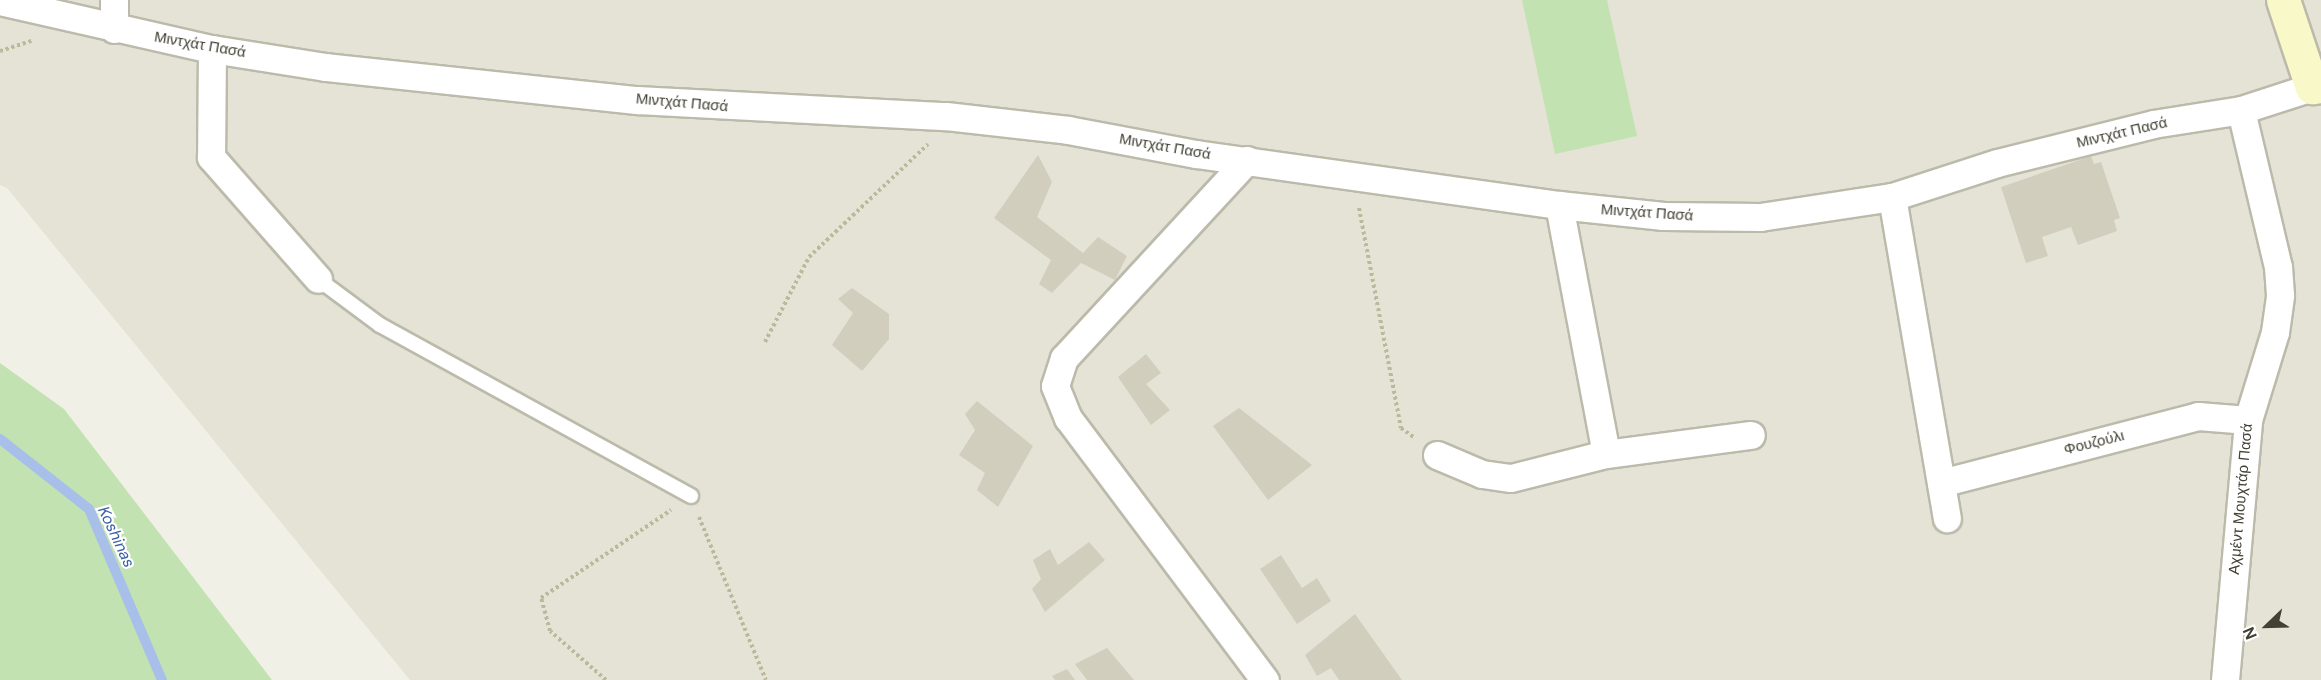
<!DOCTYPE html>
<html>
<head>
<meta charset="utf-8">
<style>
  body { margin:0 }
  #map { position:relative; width:2321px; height:680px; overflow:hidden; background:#f1f0e6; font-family:"DM Sans",sans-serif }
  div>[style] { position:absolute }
  .residential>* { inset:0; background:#e5e3d5 }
  .green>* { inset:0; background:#c2e2b2 }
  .stream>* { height:10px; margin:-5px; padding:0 5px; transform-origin:5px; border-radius:5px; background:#a8c0e9 }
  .building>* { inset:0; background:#d2cebd }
  .path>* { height:4px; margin-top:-2px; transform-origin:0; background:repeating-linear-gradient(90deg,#bcb89c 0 3px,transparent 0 6px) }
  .roads { filter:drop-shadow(2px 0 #bcbaaa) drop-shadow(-2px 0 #bcbaaa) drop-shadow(0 2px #bcbaaa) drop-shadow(0 -2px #bcbaaa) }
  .lane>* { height:14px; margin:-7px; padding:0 7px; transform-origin:7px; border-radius:7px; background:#fff }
  .street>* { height:27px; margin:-13.5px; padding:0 13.5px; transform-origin:13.5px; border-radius:13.5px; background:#fff }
  .secondary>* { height:33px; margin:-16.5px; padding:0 16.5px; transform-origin:16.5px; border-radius:16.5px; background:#f9f8c8 }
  span { translate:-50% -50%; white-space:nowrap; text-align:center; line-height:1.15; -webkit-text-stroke:4.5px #fff; paint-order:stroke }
  .street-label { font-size:15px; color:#434136 }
  .water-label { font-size:16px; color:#395fa5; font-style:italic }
  .north { position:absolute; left:2237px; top:596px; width:60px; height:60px; -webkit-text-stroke:4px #fff; paint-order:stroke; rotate:247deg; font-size:16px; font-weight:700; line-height:24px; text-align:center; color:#434136 }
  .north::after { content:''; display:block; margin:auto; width:21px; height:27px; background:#434136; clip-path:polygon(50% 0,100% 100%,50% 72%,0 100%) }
</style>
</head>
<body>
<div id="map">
  <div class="residential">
    <div style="clip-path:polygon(0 0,2321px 0,2321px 680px,410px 680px,7px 188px,0 185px)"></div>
  </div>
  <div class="green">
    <div style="clip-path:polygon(1522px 0,1607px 0,1637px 136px,1555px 154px)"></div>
    <div style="clip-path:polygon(0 363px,64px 409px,272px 680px,0 680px)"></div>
  </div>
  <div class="stream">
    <div style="left:0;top:439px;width:113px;rotate:38.2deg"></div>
    <div style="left:89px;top:509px;width:186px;rotate:66.9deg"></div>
  </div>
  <div class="building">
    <div style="clip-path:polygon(1038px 155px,1052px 182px,1037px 217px,1083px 253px,1098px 237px,1127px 256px,1115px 280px,1081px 263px,1052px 293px,1039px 284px,1051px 260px,994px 218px)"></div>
    <div style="clip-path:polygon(2091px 156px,2094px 164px,2101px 162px,2120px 218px,2114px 220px,2117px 231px,2078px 245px,2071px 227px,2042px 237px,2048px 256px,2026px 263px,2001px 187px)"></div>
    <div style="clip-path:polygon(852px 288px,889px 314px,889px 339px,862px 371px,832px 345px,853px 313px,838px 299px)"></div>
    <div style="clip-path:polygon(1146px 354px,1161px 373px,1146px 384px,1170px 410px,1151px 425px,1118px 377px)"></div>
    <div style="clip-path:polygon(977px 401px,1033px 446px,998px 507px,977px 490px,985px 473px,959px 455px,975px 430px,965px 414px)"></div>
    <div style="clip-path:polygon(1239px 408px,1312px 465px,1268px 500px,1213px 426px)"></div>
    <div style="clip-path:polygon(1089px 542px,1105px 560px,1045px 612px,1032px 589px,1041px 579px,1033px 560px,1050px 549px,1058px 565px)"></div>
    <div style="clip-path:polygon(1281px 555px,1302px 588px,1317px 578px,1331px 601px,1297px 624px,1260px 569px)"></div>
    <div style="clip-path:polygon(1355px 614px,1402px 680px,1339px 680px,1331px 668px,1317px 676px,1305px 655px)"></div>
    <div style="clip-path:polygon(1107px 648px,1134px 680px,1087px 680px,1075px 664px)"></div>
    <div style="clip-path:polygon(1067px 669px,1075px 680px,1055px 680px,1052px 676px)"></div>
  </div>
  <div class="path">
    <div style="left:0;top:51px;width:33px;rotate:-18deg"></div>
    <div style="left:1359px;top:208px;width:224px;rotate:79.2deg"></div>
    <div style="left:1401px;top:428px;width:17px;rotate:36deg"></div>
    <div style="left:765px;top:342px;width:96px;rotate:-62.6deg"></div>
    <div style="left:809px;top:257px;width:164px;rotate:-43.5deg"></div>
    <div style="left:699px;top:517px;width:176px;rotate:67.7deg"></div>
    <div style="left:606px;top:680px;width:74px;rotate:-138.8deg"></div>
    <div style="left:550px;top:631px;width:34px;rotate:-105deg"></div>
    <div style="left:541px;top:598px;width:157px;rotate:-34.1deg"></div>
  </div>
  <div class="roads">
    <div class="lane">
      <div style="left:318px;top:279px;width:77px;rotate:36.6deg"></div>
      <div style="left:380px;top:325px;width:355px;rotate:28.8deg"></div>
    </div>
    <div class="street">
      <div style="left:0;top:1px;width:217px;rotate:12.8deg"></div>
      <div style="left:212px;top:49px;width:115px;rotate:9deg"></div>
      <div style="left:326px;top:67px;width:313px;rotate:6.1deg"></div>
      <div style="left:637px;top:100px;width:309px;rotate:3deg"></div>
      <div style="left:946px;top:116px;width:123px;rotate:6.5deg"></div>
      <div style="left:1068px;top:130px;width:130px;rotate:10.6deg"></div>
      <div style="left:1196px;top:154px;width:367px;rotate:8deg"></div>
      <div style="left:1559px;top:205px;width:105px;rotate:6deg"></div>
      <div style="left:1663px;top:216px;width:97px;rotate:0.6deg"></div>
      <div style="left:1760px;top:217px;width:134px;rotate:-8.6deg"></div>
      <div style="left:1892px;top:197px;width:110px;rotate:-17.9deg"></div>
      <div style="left:1997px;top:163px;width:161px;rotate:-14deg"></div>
      <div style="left:2153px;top:124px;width:89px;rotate:-9deg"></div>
      <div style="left:2241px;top:110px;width:75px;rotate:-17.9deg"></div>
      <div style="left:114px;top:29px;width:29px;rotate:-90deg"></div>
      <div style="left:212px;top:49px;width:108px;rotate:90.5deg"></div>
      <div style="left:211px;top:157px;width:162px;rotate:48.7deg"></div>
      <div style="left:1247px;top:160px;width:270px;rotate:132.7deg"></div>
      <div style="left:1064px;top:358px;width:29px;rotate:108deg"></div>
      <div style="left:1055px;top:386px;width:35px;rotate:68deg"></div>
      <div style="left:1068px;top:418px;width:328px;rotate:53.1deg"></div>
      <div style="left:1892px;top:197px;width:326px;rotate:80.3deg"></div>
      <div style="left:1559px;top:205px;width:253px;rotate:79.3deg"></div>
      <div style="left:1437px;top:455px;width:49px;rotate:22.9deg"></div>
      <div style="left:1482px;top:474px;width:29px;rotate:8deg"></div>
      <div style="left:1511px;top:478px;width:98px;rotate:-14.2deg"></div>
      <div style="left:1606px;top:454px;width:146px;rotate:-7.5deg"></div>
      <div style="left:1941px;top:483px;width:266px;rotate:-14.6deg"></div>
      <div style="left:2198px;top:416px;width:50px;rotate:4.6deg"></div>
      <div style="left:2225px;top:680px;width:261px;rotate:-84.9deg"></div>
      <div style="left:2248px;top:420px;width:92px;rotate:-72.9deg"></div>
      <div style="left:2275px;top:332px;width:37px;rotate:-82deg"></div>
      <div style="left:2280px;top:295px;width:28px;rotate:-94deg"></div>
      <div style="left:2278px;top:267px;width:161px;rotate:-103.3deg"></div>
    </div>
    <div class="secondary">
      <div style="left:2283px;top:0;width:92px;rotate:71.6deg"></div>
      <div style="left:2312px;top:87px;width:9px;rotate:-6deg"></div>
    </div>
  </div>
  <div class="street-label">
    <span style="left:200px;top:45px;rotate:10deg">Μιντχάτ Πασά</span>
    <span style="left:682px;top:103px;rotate:5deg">Μιντχάτ Πασά</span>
    <span style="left:2122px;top:133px;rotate:-13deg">Μιντχάτ Πασά</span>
    <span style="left:1165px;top:147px;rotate:10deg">Μιντχάτ Πασά</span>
    <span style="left:1647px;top:213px;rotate:4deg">Μιντχάτ Πασά</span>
    <span style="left:2094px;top:443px;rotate:-14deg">Φουζούλι</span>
    <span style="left:2241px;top:499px;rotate:-85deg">Αχμέντ Μουχτάρ Πασά</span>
  </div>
  <div class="water-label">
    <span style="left:116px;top:537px;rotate:65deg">Koshinas</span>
  </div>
  <div class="north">N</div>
</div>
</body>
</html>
